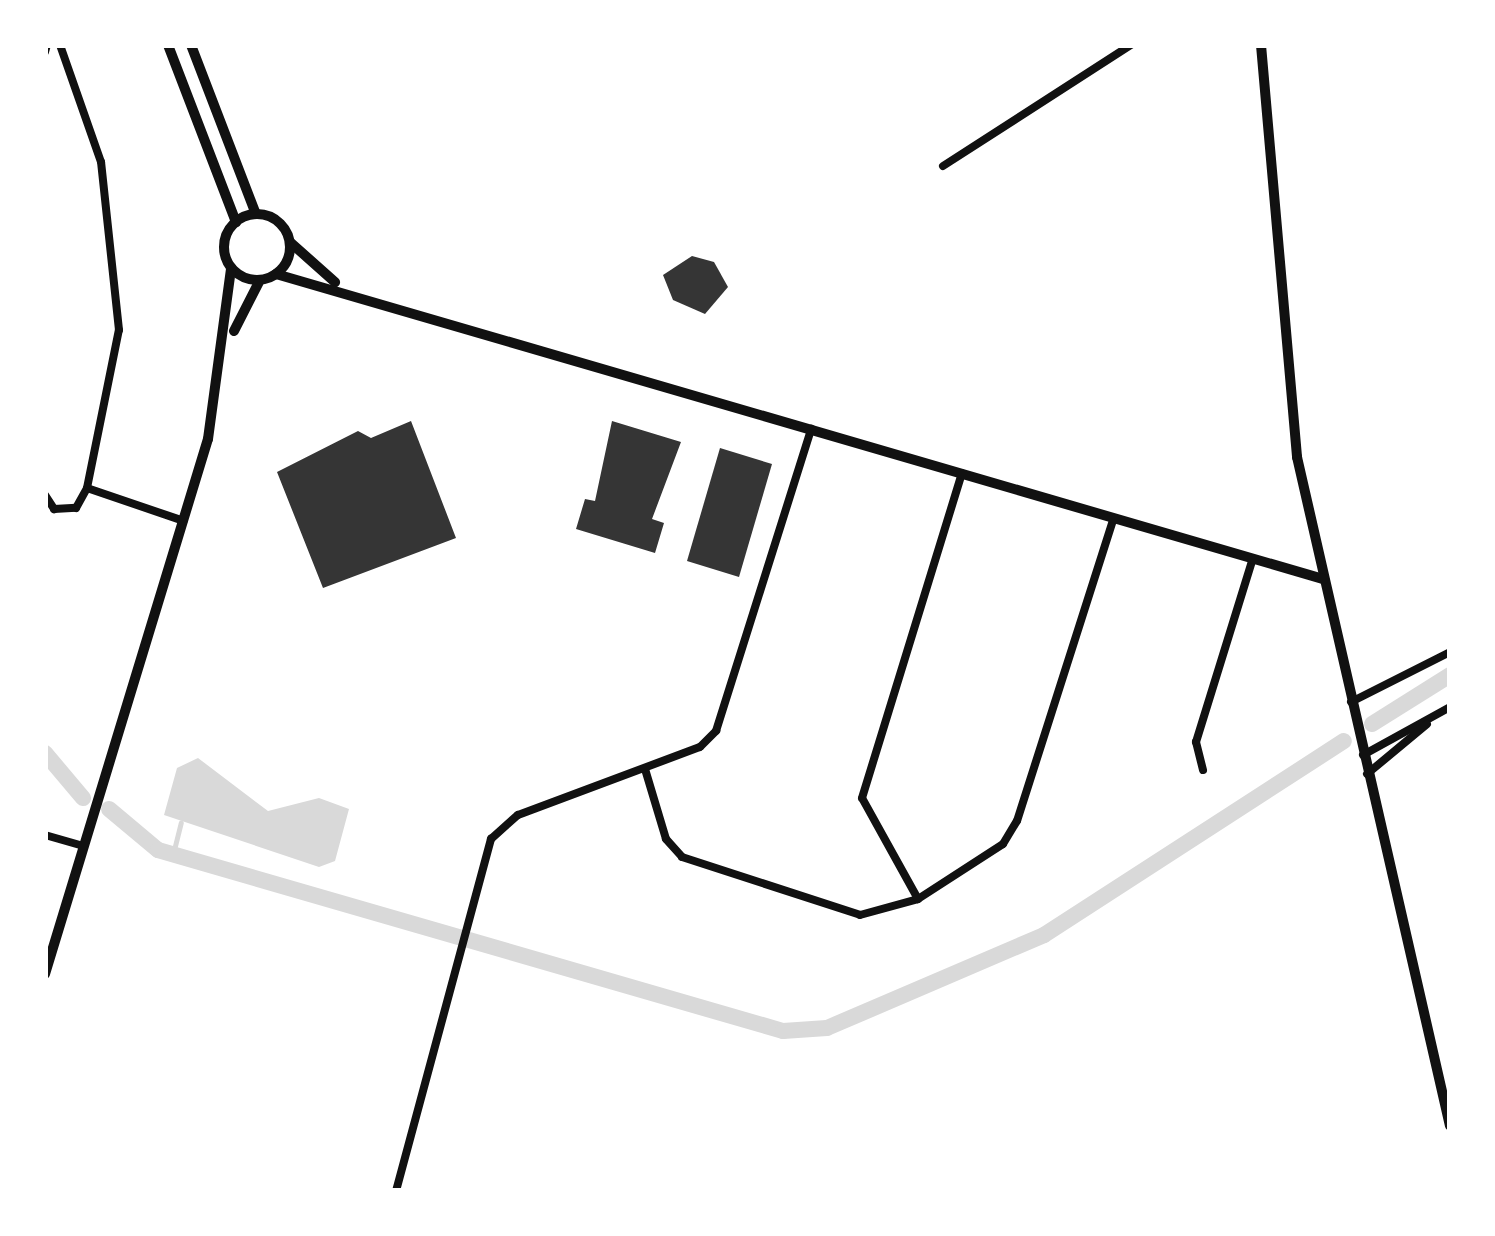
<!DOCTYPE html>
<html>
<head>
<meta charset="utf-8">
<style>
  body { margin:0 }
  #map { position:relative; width:1495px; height:1236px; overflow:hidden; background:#fff; font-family:Figtree,sans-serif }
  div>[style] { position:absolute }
  .water>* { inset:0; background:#d9d9d9 }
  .stream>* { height:4.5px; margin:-2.25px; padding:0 2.25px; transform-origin:2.25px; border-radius:2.25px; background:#d9d9d9 }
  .canal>* { height:16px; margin:-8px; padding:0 8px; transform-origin:8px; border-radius:8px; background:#d9d9d9 }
  .building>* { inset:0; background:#353535 }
  .minor>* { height:8px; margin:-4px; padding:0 4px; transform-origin:4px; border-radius:4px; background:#111 }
  .tertiary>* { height:10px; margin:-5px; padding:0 5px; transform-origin:5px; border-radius:5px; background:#111 }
  .tertiary>.ring { margin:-5px; padding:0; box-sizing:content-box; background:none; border:10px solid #111; border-radius:50% }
  span { translate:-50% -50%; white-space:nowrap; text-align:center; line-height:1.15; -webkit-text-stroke:9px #fff; paint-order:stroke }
  .frame { position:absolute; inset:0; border:48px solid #fff; pointer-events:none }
</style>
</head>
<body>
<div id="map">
  <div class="water">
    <div style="clip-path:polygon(198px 758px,268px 811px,319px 798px,349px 809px,335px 861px,319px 867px,164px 815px,177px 768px)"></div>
  </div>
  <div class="stream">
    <div style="left:173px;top:854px;width:32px;rotate:-76deg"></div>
  </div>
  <div class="canal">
    <div style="left:1372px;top:724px;width:92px;rotate:-32.1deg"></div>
    <div style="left:45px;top:753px;width:59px;rotate:49.8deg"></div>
    <div style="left:109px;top:809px;width:64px;rotate:39.9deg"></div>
    <div style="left:158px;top:850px;width:651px;rotate:16.15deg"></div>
    <div style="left:783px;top:1031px;width:44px;rotate:-3.9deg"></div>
    <div style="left:827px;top:1028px;width:236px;rotate:-23.2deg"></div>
    <div style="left:1044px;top:935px;width:357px;rotate:-32.9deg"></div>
  </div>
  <div class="building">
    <div style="clip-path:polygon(692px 256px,714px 262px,728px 287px,705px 314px,673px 300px,663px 275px)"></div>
    <div style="clip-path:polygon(411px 421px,456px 538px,323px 588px,277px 472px,358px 431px,371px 438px)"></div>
    <div style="clip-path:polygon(612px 421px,681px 442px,652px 519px,664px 523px,655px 553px,576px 529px,585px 499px,595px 501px)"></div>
    <div style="clip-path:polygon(720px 448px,772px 464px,739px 577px,687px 561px)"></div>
  </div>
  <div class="minor">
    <div style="left:45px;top:52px;width:7px;rotate:-74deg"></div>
    <div style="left:943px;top:166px;width:224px;rotate:-32.8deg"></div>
    <div style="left:87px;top:488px;width:102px;rotate:18.8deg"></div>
    <div style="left:45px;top:495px;width:17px;rotate:57deg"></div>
    <div style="left:54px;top:509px;width:22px;rotate:-3deg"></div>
    <div style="left:76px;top:508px;width:23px;rotate:-61deg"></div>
    <div style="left:87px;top:488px;width:161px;rotate:-78.6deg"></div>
    <div style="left:119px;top:330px;width:169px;rotate:-96.1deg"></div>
    <div style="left:101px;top:162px;width:124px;rotate:-109.3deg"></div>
    <div style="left:1351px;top:702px;width:111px;rotate:-26.8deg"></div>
    <div style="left:1363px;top:755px;width:99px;rotate:-28.9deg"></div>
    <div style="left:645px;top:769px;width:73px;rotate:73.3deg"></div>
    <div style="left:666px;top:839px;width:24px;rotate:48deg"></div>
    <div style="left:682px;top:857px;width:187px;rotate:18deg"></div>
    <div style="left:860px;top:915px;width:60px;rotate:-15.4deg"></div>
    <div style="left:918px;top:899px;width:101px;rotate:-32.9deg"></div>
    <div style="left:1003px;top:844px;width:27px;rotate:-59deg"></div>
    <div style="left:1017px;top:821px;width:316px;rotate:-72.3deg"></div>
    <div style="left:1203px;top:770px;width:29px;rotate:-104deg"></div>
    <div style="left:1196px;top:742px;width:189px;rotate:-72.8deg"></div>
    <div style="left:1367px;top:774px;width:78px;rotate:-39.8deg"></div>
    <div style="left:45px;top:835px;width:40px;rotate:16deg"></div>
    <div style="left:918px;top:899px;width:115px;rotate:-119deg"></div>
    <div style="left:862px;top:798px;width:340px;rotate:-72.9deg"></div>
    <div style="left:396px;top:1191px;width:365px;rotate:-74.9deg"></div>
    <div style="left:491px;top:839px;width:36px;rotate:-42deg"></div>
    <div style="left:518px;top:815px;width:194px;rotate:-20.5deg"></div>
    <div style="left:700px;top:747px;width:23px;rotate:-45deg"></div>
    <div style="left:716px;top:731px;width:317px;rotate:-72.5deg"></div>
  </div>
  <div class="tertiary">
    <div style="left:168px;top:45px;width:190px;rotate:69deg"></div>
    <div style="left:191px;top:45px;width:181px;rotate:69deg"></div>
    <div style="left:1261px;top:45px;width:414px;rotate:85deg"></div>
    <div style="left:1297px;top:457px;width:686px;rotate:77.12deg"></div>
    <div class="ring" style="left:224px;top:214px;width:56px;height:56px"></div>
    <div style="left:291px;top:243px;width:59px;rotate:41.6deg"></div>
    <div style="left:276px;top:274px;width:1091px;rotate:16.24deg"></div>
    <div style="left:234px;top:331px;width:57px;rotate:-63deg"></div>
    <div style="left:45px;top:974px;width:559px;rotate:-73.06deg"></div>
    <div style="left:208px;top:439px;width:173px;rotate:-82.3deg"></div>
  </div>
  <div class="frame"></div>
</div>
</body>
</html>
